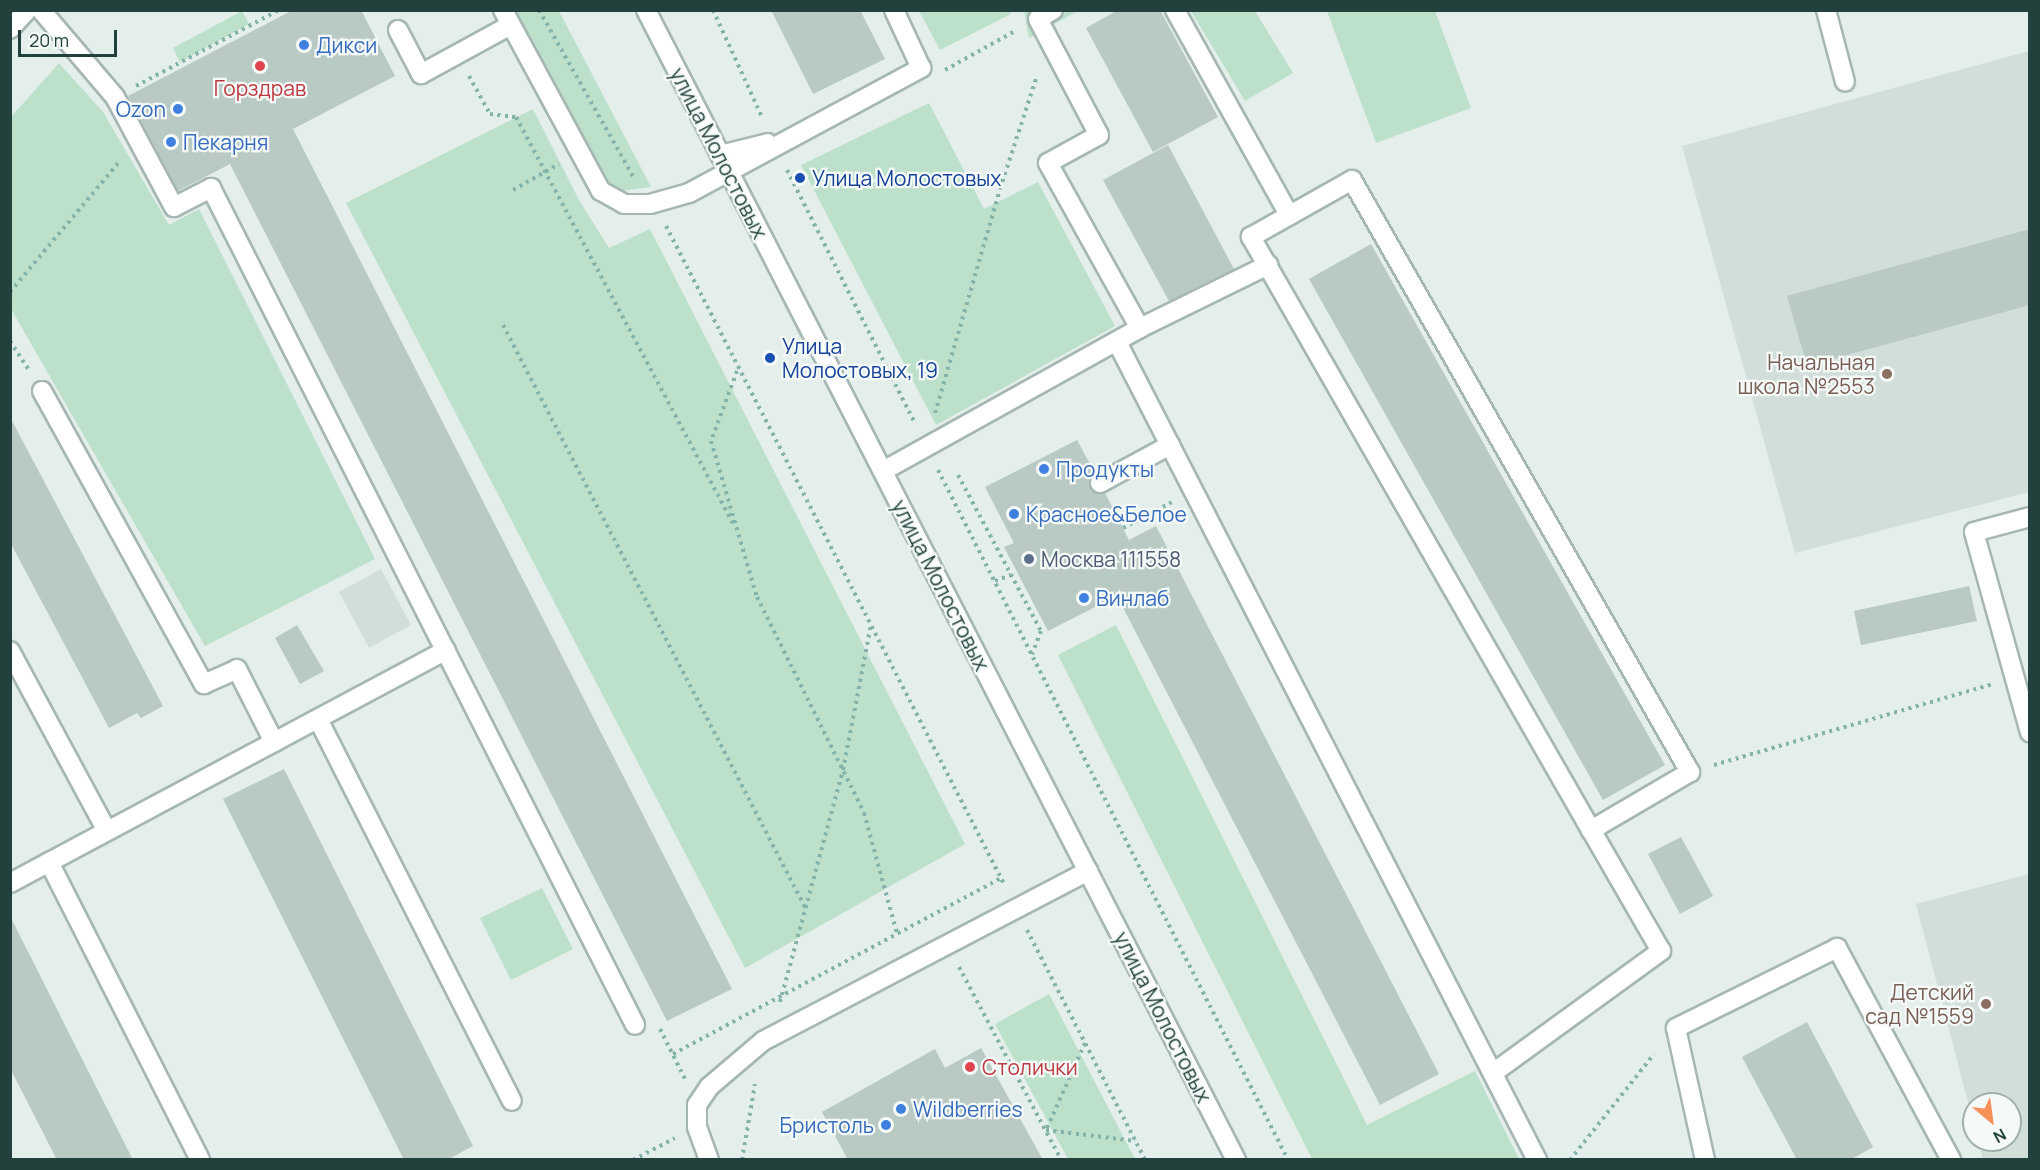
<!DOCTYPE html>
<html>
<head>
<meta charset="utf-8">
<style>
  body { margin:0 }
  #map { position:relative; width:2040px; height:1170px; overflow:hidden; background:#e4eeeb; font-family:Manrope,sans-serif }
  div>[style] { position:absolute }
  .built>* { inset:0; background:#d2deda }
  .green>* { inset:0; background:#bde0ca }
  .building>* { inset:0; background:#b9c9c4 }
  .path>* { height:4px; margin-top:-2px; transform-origin:0; background:repeating-linear-gradient(90deg,#83b3a9 0 3px,transparent 0 7.5px) }
  .roads { filter:drop-shadow(2px 0 #a6b7b3) drop-shadow(-2px 0 #a6b7b3) drop-shadow(0 2px #a6b7b3) drop-shadow(0 -2px #a6b7b3) }
  .service>* { height:18px; margin:-9px; padding:0 9px; transform-origin:9px; border-radius:9px; background:#fff }
  .tertiary>* { height:18px; margin:-9px; padding:0 9px; transform-origin:9px; border-radius:9px; background:#fff }
  .secondary>* { height:18px; margin:-9px; padding:0 9px; transform-origin:9px; border-radius:9px; background:#fff }
  .dots>* { width:16px; height:16px; translate:-50% -50%; box-sizing:border-box; border:3px solid #f5faf8; border-radius:50% }
  span { translate:-50% -50%; white-space:nowrap; text-align:center; line-height:1.15; -webkit-text-stroke:4.5px #f5faf8; paint-order:stroke }
  .shop-label { font-size:21px; color:#366cbe }
  .left { translate:0 -50%; text-align:left }
  .right { translate:-100% -50%; text-align:right }
  .health-label { font-size:21px; color:#be3a42 }
  .street-label { font-size:21px; color:#22413c }
  .transit-label { font-size:21px; color:#164399 }
  .education-label { font-size:21px; color:#785e54 }
  .service-label { font-size:21px; color:#4e5e75 }
  .frame { position:absolute; inset:0; border:12px solid #22413c; pointer-events:none }
  .north { position:absolute; left:1962px; top:1092px; width:60px; height:60px; box-sizing:border-box; background:#f5faf8; border:2px solid #a1b0ad; border-radius:50%; rotate:151deg; font-size:16px; font-weight:700; line-height:24px; text-align:center; color:#22413c }
  .north::after { content:''; display:block; margin:auto; width:21px; height:27px; background:#f89059; clip-path:polygon(50% 0,100% 100%,50% 72%,0 100%) }
  .scale { position:absolute; left:18px; top:30px; width:99px; height:27px; box-sizing:border-box; border:3px solid #22413c; border-top:0; padding-left:8px; font-size:18px; line-height:21px; white-space:nowrap; color:#22413c; -webkit-text-stroke:4px #f5faf8; paint-order:stroke }
</style>
</head>
<body>
<div id="map">
  <div class="built">
    <div style="clip-path:polygon(2029px 51px,2029px 492px,1795px 553px,1682px 146px)"></div>
    <div style="clip-path:polygon(381px 569px,411px 625px,369px 648px,339px 592px)"></div>
    <div style="clip-path:polygon(2029px 874px,2029px 1159px,1983px 1159px,1978px 1140px,2010px 1140px,2010px 1104px,1974px 1104px,1974px 1125px,1916px 904px)"></div>
  </div>
  <div class="green">
    <div style="clip-path:polygon(1024px 10px,1078px 11px,1029px 38px)"></div>
    <div style="clip-path:polygon(242px 11px,249px 24px,180px 62px,173px 48px)"></div>
    <div style="clip-path:polygon(510px 11px,559px 11px,651px 187px,615px 192px,584px 153px)"></div>
    <div style="clip-path:polygon(1009px 11px,1011px 14px,940px 50px,919px 11px)"></div>
    <div style="clip-path:polygon(1191px 11px,1255px 11px,1293px 73px,1245px 101px)"></div>
    <div style="clip-path:polygon(1327px 11px,1435px 11px,1471px 108px,1376px 143px)"></div>
    <div style="clip-path:polygon(59px 63px,103px 112px,169px 225px,199px 209px,375px 559px,205px 646px,11px 309px,11px 117px)"></div>
    <div style="clip-path:polygon(929px 103px,984px 209px,1038px 182px,1115px 326px,936px 425px,801px 165px)"></div>
    <div style="clip-path:polygon(533px 109px,579px 200px,609px 248px,650px 229px,965px 844px,745px 968px,346px 203px)"></div>
    <div style="clip-path:polygon(1116px 625px,1367px 1125px,1475px 1071px,1519px 1159px,1312px 1159px,1058px 655px)"></div>
    <div style="clip-path:polygon(542px 888px,573px 949px,511px 980px,480px 918px)"></div>
    <div style="clip-path:polygon(1049px 994px,1135px 1159px,1068px 1159px,995px 1024px)"></div>
  </div>
  <div class="building">
    <div style="clip-path:polygon(293px 10px,361px 10px,395px 76px,293px 129px,732px 989px,667px 1021px,230px 164px,178px 191px,128px 96px)"></div>
    <div style="clip-path:polygon(771px 10px,860px 10px,885px 59px,813px 94px)"></div>
    <div style="clip-path:polygon(1118px 10px,1160px 10px,1218px 117px,1153px 152px,1086px 28px)"></div>
    <div style="clip-path:polygon(1168px 145px,1234px 269px,1169px 301px,1103px 180px)"></div>
    <div style="clip-path:polygon(2030px 229px,2030px 305px,1807px 366px,1787px 296px)"></div>
    <div style="clip-path:polygon(1371px 244px,1665px 765px,1603px 800px,1309px 279px)"></div>
    <div style="clip-path:polygon(10px 417px,163px 706px,141px 718px,137px 713px,109px 728px,10px 542px)"></div>
    <div style="clip-path:polygon(1077px 440px,1095px 473px,1090px 488px,1095px 493px,1105px 493px,1129px 540px,1156px 526px,1439px 1074px,1380px 1105px,1117px 596px,1048px 631px,1004px 547px,1014px 543px,985px 487px)"></div>
    <div style="clip-path:polygon(1969px 586px,1977px 621px,1861px 645px,1854px 611px)"></div>
    <div style="clip-path:polygon(297px 625px,324px 671px,300px 684px,275px 638px)"></div>
    <div style="clip-path:polygon(284px 769px,473px 1146px,447px 1160px,404px 1160px,223px 799px)"></div>
    <div style="clip-path:polygon(1681px 837px,1713px 896px,1680px 914px,1648px 854px)"></div>
    <div style="clip-path:polygon(10px 916px,133px 1160px,57px 1160px,10px 1068px)"></div>
    <div style="clip-path:polygon(1807px 1022px,1873px 1147px,1850px 1160px,1797px 1160px,1742px 1057px)"></div>
    <div style="clip-path:polygon(981px 1048px,1043px 1160px,848px 1160px,822px 1112px,935px 1049px,945px 1068px)"></div>
  </div>
  <div class="path">
    <div style="left:539px;top:10px;width:195px;rotate:60.5deg"></div>
    <div style="left:713px;top:10px;width:118px;rotate:65.4deg"></div>
    <div style="left:945px;top:70px;width:82px;rotate:-29.1deg"></div>
    <div style="left:469px;top:76px;width:43px;rotate:61.1deg"></div>
    <div style="left:490px;top:114px;width:26px;rotate:7deg"></div>
    <div style="left:516px;top:117px;width:463px;rotate:61.9deg"></div>
    <div style="left:136px;top:86px;width:162px;rotate:-28deg"></div>
    <div style="left:787px;top:170px;width:284px;rotate:63.2deg"></div>
    <div style="left:513px;top:190px;width:53px;rotate:-29.5deg"></div>
    <div style="left:666px;top:226px;width:742px;rotate:62.81deg"></div>
    <div style="left:10px;top:292px;width:171px;rotate:-50deg"></div>
    <div style="left:503px;top:325px;width:658px;rotate:62.58deg"></div>
    <div style="left:10px;top:341px;width:35px;rotate:57deg"></div>
    <div style="left:737px;top:371px;width:75px;rotate:110.4deg"></div>
    <div style="left:711px;top:441px;width:163px;rotate:73.6deg"></div>
    <div style="left:757px;top:597px;width:241px;rotate:63.6deg"></div>
    <div style="left:864px;top:813px;width:125px;rotate:74.7deg"></div>
    <div style="left:935px;top:413px;width:233px;rotate:-73.8deg"></div>
    <div style="left:1000px;top:189px;width:119px;rotate:-71.9deg"></div>
    <div style="left:938px;top:470px;width:774px;rotate:63.1deg"></div>
    <div style="left:958px;top:475px;width:177px;rotate:62deg"></div>
    <div style="left:1041px;top:631px;width:25px;rotate:111deg"></div>
    <div style="left:1123px;top:528px;width:55px;rotate:-28deg"></div>
    <div style="left:995px;top:581px;width:17px;rotate:-21deg"></div>
    <div style="left:1714px;top:765px;width:290px;rotate:-16.2deg"></div>
    <div style="left:1027px;top:930px;width:259px;rotate:62.8deg"></div>
    <div style="left:959px;top:967px;width:218px;rotate:62.1deg"></div>
    <div style="left:780px;top:1002px;width:240px;rotate:-74.8deg"></div>
    <div style="left:843px;top:770px;width:148px;rotate:-79.1deg"></div>
    <div style="left:660px;top:1029px;width:56px;rotate:63.4deg"></div>
    <div style="left:1085px;top:1043px;width:95px;rotate:114.1deg"></div>
    <div style="left:1046px;top:1130px;width:90px;rotate:7deg"></div>
    <div style="left:673px;top:1054px;width:372px;rotate:-28.2deg"></div>
    <div style="left:633px;top:1160px;width:47px;rotate:-27.6deg"></div>
    <div style="left:742px;top:1160px;width:77px;rotate:-80.3deg"></div>
    <div style="left:1570px;top:1160px;width:135px;rotate:-51.6deg"></div>
  </div>
  <div class="roads">
    <div class="service">
      <div style="left:41px;top:10px;width:114px;rotate:49.6deg"></div>
      <div style="left:115px;top:97px;width:125px;rotate:61.8deg"></div>
      <div style="left:174px;top:207px;width:42px;rotate:-27.2deg"></div>
      <div style="left:211px;top:188px;width:938px;rotate:63.13deg"></div>
      <div style="left:503px;top:10px;width:206px;rotate:61.6deg"></div>
      <div style="left:601px;top:191px;width:26px;rotate:29deg"></div>
      <div style="left:624px;top:204px;width:26px"></div>
      <div style="left:650px;top:204px;width:41px;rotate:-15.8deg"></div>
      <div style="left:689px;top:193px;width:264px;rotate:-28.3deg"></div>
      <div style="left:921px;top:68px;width:64px;rotate:-115deg"></div>
      <div style="left:1053px;top:10px;width:17px;rotate:149deg"></div>
      <div style="left:1038px;top:19px;width:131px;rotate:62.3deg"></div>
      <div style="left:1099px;top:135px;width:58px;rotate:151.2deg"></div>
      <div style="left:1048px;top:163px;width:189px;rotate:60.9deg"></div>
      <div style="left:1175px;top:10px;width:235px;rotate:60.9deg"></div>
      <div style="left:1826px;top:10px;width:74px;rotate:75.2deg"></div>
      <div style="left:398px;top:30px;width:50px;rotate:62.4deg"></div>
      <div style="left:421px;top:74px;width:102px;rotate:-28.6deg"></div>
      <div style="left:720px;top:155px;width:49px;rotate:-14deg"></div>
      <div style="left:1352px;top:180px;width:682px;rotate:60.28deg"></div>
      <div style="left:1690px;top:772px;width:115px;rotate:149.6deg"></div>
      <div style="left:1591px;top:830px;width:684px;rotate:-119.83deg"></div>
      <div style="left:1251px;top:237px;width:116px;rotate:-29.4deg"></div>
      <div style="left:1117px;top:342px;width:920px;rotate:62.82deg"></div>
      <div style="left:42px;top:391px;width:335px;rotate:61.1deg"></div>
      <div style="left:204px;top:684px;width:36px;rotate:-24deg"></div>
      <div style="left:237px;top:669px;width:82px;rotate:63.1deg"></div>
      <div style="left:883px;top:471px;width:294px;rotate:-29.1deg"></div>
      <div style="left:1140px;top:328px;width:143px;rotate:-26.2deg"></div>
      <div style="left:1100px;top:483px;width:80px;rotate:-28.5deg"></div>
      <div style="left:2030px;top:517px;width:58px;rotate:165deg"></div>
      <div style="left:1974px;top:532px;width:208px;rotate:74.4deg"></div>
      <div style="left:10px;top:651px;width:204px;rotate:61.7deg"></div>
      <div style="left:318px;top:719px;width:428px;rotate:63.1deg"></div>
      <div style="left:49px;top:862px;width:334px;rotate:63.1deg"></div>
      <div style="left:10px;top:883px;width:494px;rotate:-28.1deg"></div>
      <div style="left:1493px;top:1073px;width:208px;rotate:-36deg"></div>
      <div style="left:1661px;top:951px;width:140px;rotate:-120deg"></div>
      <div style="left:709px;top:1160px;width:35px;rotate:-110deg"></div>
      <div style="left:697px;top:1127px;width:22px;rotate:-90deg"></div>
      <div style="left:697px;top:1105px;width:22px;rotate:-56deg"></div>
      <div style="left:709px;top:1087px;width:71px;rotate:-40.4deg"></div>
      <div style="left:763px;top:1041px;width:367px;rotate:-27.6deg"></div>
      <div style="left:1705px;top:1160px;width:135px;rotate:-102.4deg"></div>
      <div style="left:1676px;top:1028px;width:180px;rotate:-26.4deg"></div>
      <div style="left:1837px;top:948px;width:241px;rotate:61.7deg"></div>
    </div>
    <div class="tertiary">
      <div style="left:646px;top:10px;width:1293px;rotate:62.84deg"></div>
    </div>
    <div class="secondary">
      <div style="left:10px;top:29px;width:25px;rotate:-48deg"></div>
    </div>
  </div>
  <div class="dots">
    <div style="left:304px;top:45px;background:#3f7fe0"></div>
    <div style="left:260px;top:66px;background:#e0444e"></div>
    <div style="left:178px;top:109px;background:#3f7fe0"></div>
    <div style="left:171px;top:142px;background:#3f7fe0"></div>
    <div style="left:800px;top:178px;background:#1a4fb4"></div>
    <div style="left:770px;top:358px;background:#1a4fb4"></div>
    <div style="left:1887px;top:374px;background:#8d6e63"></div>
    <div style="left:1044px;top:469px;background:#3f7fe0"></div>
    <div style="left:1014px;top:514px;background:#3f7fe0"></div>
    <div style="left:1029px;top:559px;background:#5c6f8a"></div>
    <div style="left:1084px;top:598px;background:#3f7fe0"></div>
    <div style="left:1986px;top:1004px;background:#8d6e63"></div>
    <div style="left:970px;top:1067px;background:#e0444e"></div>
    <div style="left:901px;top:1109px;background:#3f7fe0"></div>
    <div style="left:886px;top:1125px;background:#3f7fe0"></div>
  </div>
  <div class="shop-label">
    <span class="left" style="left:316px;top:45px">Дикси</span>
    <span class="right" style="left:166px;top:109px">Ozon</span>
    <span class="left" style="left:183px;top:142px">Пекарня</span>
    <span class="left" style="left:1056px;top:469px">Продукты</span>
    <span class="left" style="left:1026px;top:514px">Красное&amp;Белое</span>
    <span class="left" style="left:1096px;top:598px">Винлаб</span>
    <span class="left" style="left:913px;top:1109px">Wildberries</span>
    <span class="right" style="left:874px;top:1125px">Бристоль</span>
  </div>
  <div class="health-label">
    <span style="left:260px;top:88px">Горздрав</span>
    <span class="left" style="left:982px;top:1067px">Столички</span>
  </div>
  <div class="street-label">
    <span style="left:719px;top:153px;rotate:63deg">улица Молостовых</span>
    <span style="left:941px;top:585px;rotate:63deg">улица Молостовых</span>
    <span style="left:1163px;top:1017px;rotate:63deg">улица Молостовых</span>
  </div>
  <div class="transit-label">
    <span class="left" style="left:812px;top:178px">Улица Молостовых</span>
    <span class="left" style="left:782px;top:358px">Улица<br>Молостовых, 19</span>
  </div>
  <div class="education-label">
    <span class="right" style="left:1875px;top:374px">Начальная<br>школа №2553</span>
    <span class="right" style="left:1974px;top:1004px">Детский<br>сад №1559</span>
  </div>
  <div class="service-label">
    <span class="left" style="left:1041px;top:559px">Москва 111558</span>
  </div>
  <div class="frame"></div>
  <div class="north">N</div>
  <div class="scale">20 m</div>
</div>
</body>
</html>
